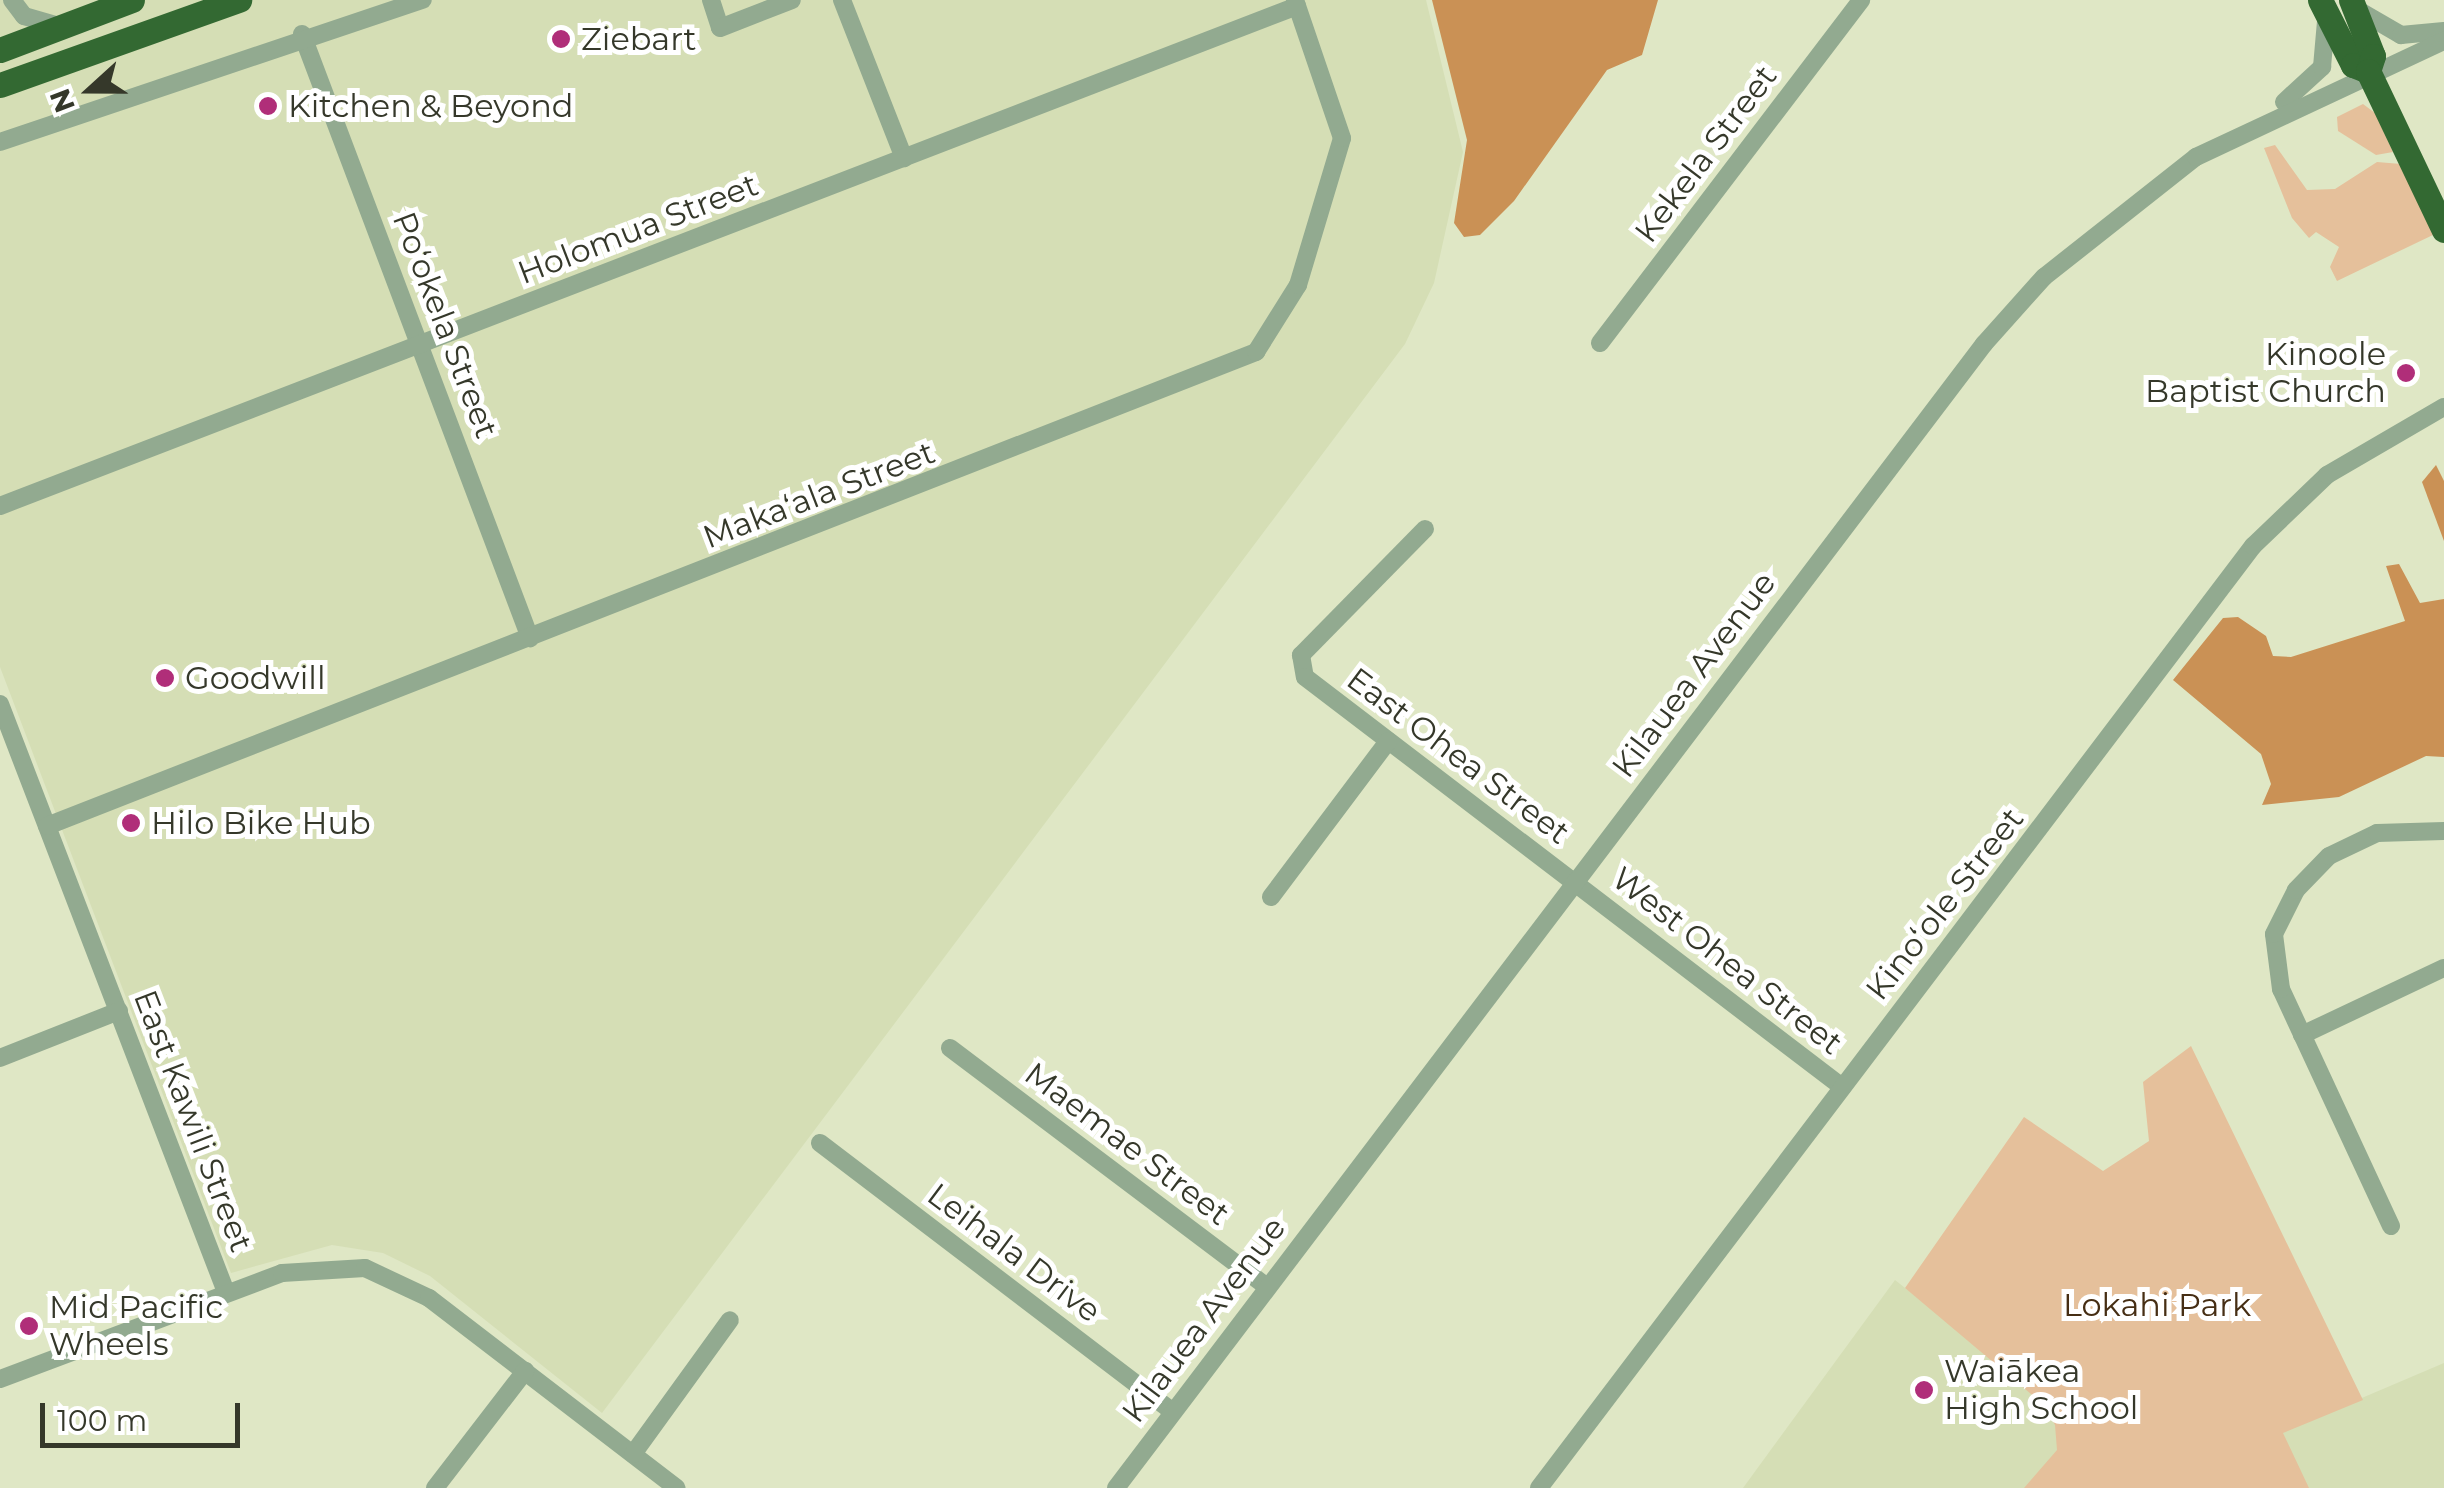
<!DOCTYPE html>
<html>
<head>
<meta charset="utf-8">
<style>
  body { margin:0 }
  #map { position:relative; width:2444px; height:1488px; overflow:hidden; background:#dfe7c5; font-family:Montserrat,sans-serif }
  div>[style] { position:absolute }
  .built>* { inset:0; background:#d5deb5 }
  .green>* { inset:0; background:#e5c09b }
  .forest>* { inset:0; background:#ca9155 }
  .minor>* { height:18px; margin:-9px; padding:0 9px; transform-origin:9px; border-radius:9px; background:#92aa90 }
  .highway>* { height:25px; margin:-12.5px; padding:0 12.5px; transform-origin:12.5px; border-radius:12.5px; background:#336932 }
  .dots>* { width:28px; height:28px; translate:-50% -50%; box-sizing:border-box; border:5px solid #fff; border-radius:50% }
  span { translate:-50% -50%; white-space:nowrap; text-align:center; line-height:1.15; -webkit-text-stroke:10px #fff; paint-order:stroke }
  .poi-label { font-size:32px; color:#35382a }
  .left { translate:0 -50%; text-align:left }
  .right { translate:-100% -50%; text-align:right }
  .street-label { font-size:32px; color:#35382a }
  .park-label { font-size:32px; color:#462e14 }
  .north { position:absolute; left:40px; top:40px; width:100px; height:100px; -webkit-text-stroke:8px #fff; paint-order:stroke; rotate:249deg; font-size:28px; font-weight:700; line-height:40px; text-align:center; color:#35382a }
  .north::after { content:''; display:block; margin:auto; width:35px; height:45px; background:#35382a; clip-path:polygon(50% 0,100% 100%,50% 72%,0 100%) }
  .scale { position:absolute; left:40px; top:1403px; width:200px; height:45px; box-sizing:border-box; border:5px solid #35382a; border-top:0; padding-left:12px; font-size:30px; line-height:35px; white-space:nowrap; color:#35382a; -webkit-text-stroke:8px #fff; paint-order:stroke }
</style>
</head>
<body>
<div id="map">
  <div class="built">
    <div style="clip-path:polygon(0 0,1426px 0,1463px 152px,1434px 283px,1405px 344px,602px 1413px,430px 1276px,383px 1253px,332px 1245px,231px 1273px,0 667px)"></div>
    <div style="clip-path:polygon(1895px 1280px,2155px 1486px,2444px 1363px,2444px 1488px,1743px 1488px)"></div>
  </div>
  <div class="green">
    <div style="clip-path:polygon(2363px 104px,2375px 113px,2393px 152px,2376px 155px,2338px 131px,2337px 117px)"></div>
    <div style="clip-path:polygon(2275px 145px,2307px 190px,2335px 189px,2377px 162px,2401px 164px,2435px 234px,2337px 281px,2330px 267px,2339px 247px,2316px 232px,2309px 238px,2292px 218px,2264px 148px)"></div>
    <div style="clip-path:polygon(2191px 1046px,2363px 1400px,2283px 1433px,2309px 1488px,2024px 1488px,2057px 1450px,2055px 1425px,2043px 1404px,1905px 1288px,2024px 1117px,2103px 1171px,2149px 1141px,2143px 1082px)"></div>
  </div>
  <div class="forest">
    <div style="clip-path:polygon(1658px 0,1642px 55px,1607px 70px,1514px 201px,1480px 235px,1464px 237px,1454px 223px,1467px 140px,1432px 0)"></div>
    <div style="clip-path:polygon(2436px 465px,2444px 481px,2444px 541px,2422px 482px)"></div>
    <div style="clip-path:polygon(2399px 564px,2420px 603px,2444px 599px,2444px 757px,2426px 756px,2339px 797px,2262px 805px,2271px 784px,2261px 754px,2173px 680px,2223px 618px,2238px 617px,2266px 636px,2273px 656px,2291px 657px,2405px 621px,2386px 566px)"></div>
  </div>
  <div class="minor">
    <div style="left:12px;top:0;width:20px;rotate:53deg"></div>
    <div style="left:24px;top:16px;width:36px;rotate:16deg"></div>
    <div style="left:711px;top:0;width:29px;rotate:72deg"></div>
    <div style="left:720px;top:28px;width:77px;rotate:-21.3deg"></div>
    <div style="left:842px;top:0;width:170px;rotate:68.6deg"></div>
    <div style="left:2358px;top:10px;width:50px;rotate:30.2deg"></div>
    <div style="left:2401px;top:35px;width:43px;rotate:-5.3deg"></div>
    <div style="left:302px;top:34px;width:646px;rotate:69.32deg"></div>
    <div style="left:2284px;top:102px;width:52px;rotate:-42.6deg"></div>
    <div style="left:2322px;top:67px;width:46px;rotate:-85deg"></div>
    <div style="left:0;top:142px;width:446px;rotate:-18.6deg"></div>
    <div style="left:1600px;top:343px;width:431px;rotate:-52.7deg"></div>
    <div style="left:0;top:506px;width:1390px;rotate:-21.08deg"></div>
    <div style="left:1425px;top:529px;width:177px;rotate:134.5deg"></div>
    <div style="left:1301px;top:655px;width:22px;rotate:80deg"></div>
    <div style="left:1305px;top:677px;width:676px;rotate:37.36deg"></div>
    <div style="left:0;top:704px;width:630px;rotate:68.98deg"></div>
    <div style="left:47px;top:826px;width:1299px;rotate:-21.41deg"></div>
    <div style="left:1256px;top:352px;width:79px;rotate:-57.9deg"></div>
    <div style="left:1298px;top:285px;width:153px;rotate:-73.3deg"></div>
    <div style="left:1342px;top:138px;width:146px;rotate:-108.8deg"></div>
    <div style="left:1271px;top:897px;width:195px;rotate:-53.1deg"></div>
    <div style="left:2302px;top:1035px;width:157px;rotate:-25.3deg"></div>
    <div style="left:950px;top:1048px;width:397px;rotate:37deg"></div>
    <div style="left:0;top:1058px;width:128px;rotate:-21.6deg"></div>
    <div style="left:820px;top:1143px;width:442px;rotate:37.3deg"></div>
    <div style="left:2391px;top:1226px;width:261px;rotate:-114.9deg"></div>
    <div style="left:2281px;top:989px;width:55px;rotate:-97.3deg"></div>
    <div style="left:2274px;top:934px;width:49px;rotate:-63.4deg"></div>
    <div style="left:2296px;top:890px;width:47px;rotate:-45.9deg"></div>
    <div style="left:2329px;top:856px;width:53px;rotate:-25.6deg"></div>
    <div style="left:2377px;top:833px;width:67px;rotate:-1.7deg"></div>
    <div style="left:0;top:1379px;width:301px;rotate:-20.6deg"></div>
    <div style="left:282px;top:1273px;width:83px;rotate:-3.4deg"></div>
    <div style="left:365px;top:1268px;width:71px;rotate:25.1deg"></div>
    <div style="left:429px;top:1298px;width:312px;rotate:37.5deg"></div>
    <div style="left:633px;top:1454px;width:165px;rotate:-54.1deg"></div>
    <div style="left:435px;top:1488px;width:148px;rotate:-52.4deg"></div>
    <div style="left:1116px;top:1488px;width:1436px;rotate:-52.81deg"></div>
    <div style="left:1984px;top:344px;width:90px;rotate:-48.2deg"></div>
    <div style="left:2044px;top:277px;width:194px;rotate:-38.3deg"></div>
    <div style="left:2196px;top:157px;width:274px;rotate:-25.1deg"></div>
    <div style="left:1539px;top:1488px;width:1182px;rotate:-52.84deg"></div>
    <div style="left:2253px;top:546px;width:103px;rotate:-43.8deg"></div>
    <div style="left:2327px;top:475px;width:135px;rotate:-30.2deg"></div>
  </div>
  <div class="highway">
    <div style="left:2320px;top:0;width:73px;rotate:63.1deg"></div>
    <div style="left:2353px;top:65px;width:16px;rotate:22deg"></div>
    <div style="left:2351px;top:0;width:60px;rotate:68.6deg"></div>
    <div style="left:2373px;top:56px;width:16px;rotate:108deg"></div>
    <div style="left:0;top:50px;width:141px;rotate:-20.7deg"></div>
    <div style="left:2368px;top:71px;width:176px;rotate:64.5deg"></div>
    <div style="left:0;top:85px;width:254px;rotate:-19.6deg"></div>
  </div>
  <div class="dots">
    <div style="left:561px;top:39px;background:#b02e79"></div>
    <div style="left:268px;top:106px;background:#b02e79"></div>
    <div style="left:2406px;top:373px;background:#b02e79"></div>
    <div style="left:165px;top:678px;background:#b02e79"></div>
    <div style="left:131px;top:823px;background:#b02e79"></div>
    <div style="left:29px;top:1326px;background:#b02e79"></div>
    <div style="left:1924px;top:1390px;background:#b02e79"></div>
  </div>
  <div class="poi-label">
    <span class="left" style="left:581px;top:39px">Ziebart</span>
    <span class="left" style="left:288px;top:106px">Kitchen &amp; Beyond</span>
    <span class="right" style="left:2386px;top:373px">Kinoole<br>Baptist Church</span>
    <span class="left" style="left:185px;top:678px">Goodwill</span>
    <span class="left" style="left:151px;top:823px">Hilo Bike Hub</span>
    <span class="left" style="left:49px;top:1326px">Mid Pacific<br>Wheels</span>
    <span class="left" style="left:1944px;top:1390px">Waiākea<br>High School</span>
  </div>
  <div class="street-label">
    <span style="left:1706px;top:154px;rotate:-53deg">Kekela Street</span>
    <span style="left:638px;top:229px;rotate:-21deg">Holomua Street</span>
    <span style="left:445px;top:325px;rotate:69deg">Po‘okela Street</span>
    <span style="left:819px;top:495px;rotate:-21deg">Maka‘ala Street</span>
    <span style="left:1694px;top:675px;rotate:-53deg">Kilauea Avenue</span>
    <span style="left:1458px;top:756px;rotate:37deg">East Ohea Street</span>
    <span style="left:1945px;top:904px;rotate:-52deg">Kinoʻole Street</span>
    <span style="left:1727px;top:961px;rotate:38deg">West Ohea Street</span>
    <span style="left:193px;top:1121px;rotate:69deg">East Kawili Street</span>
    <span style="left:1127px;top:1144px;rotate:37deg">Maemae Street</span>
    <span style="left:1014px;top:1253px;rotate:37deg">Leihala Drive</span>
    <span style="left:1204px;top:1320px;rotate:-53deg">Kilauea Avenue</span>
  </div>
  <div class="park-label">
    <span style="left:2157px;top:1305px">Lokahi Park</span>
  </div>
  <div class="north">N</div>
  <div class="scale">100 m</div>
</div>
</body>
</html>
